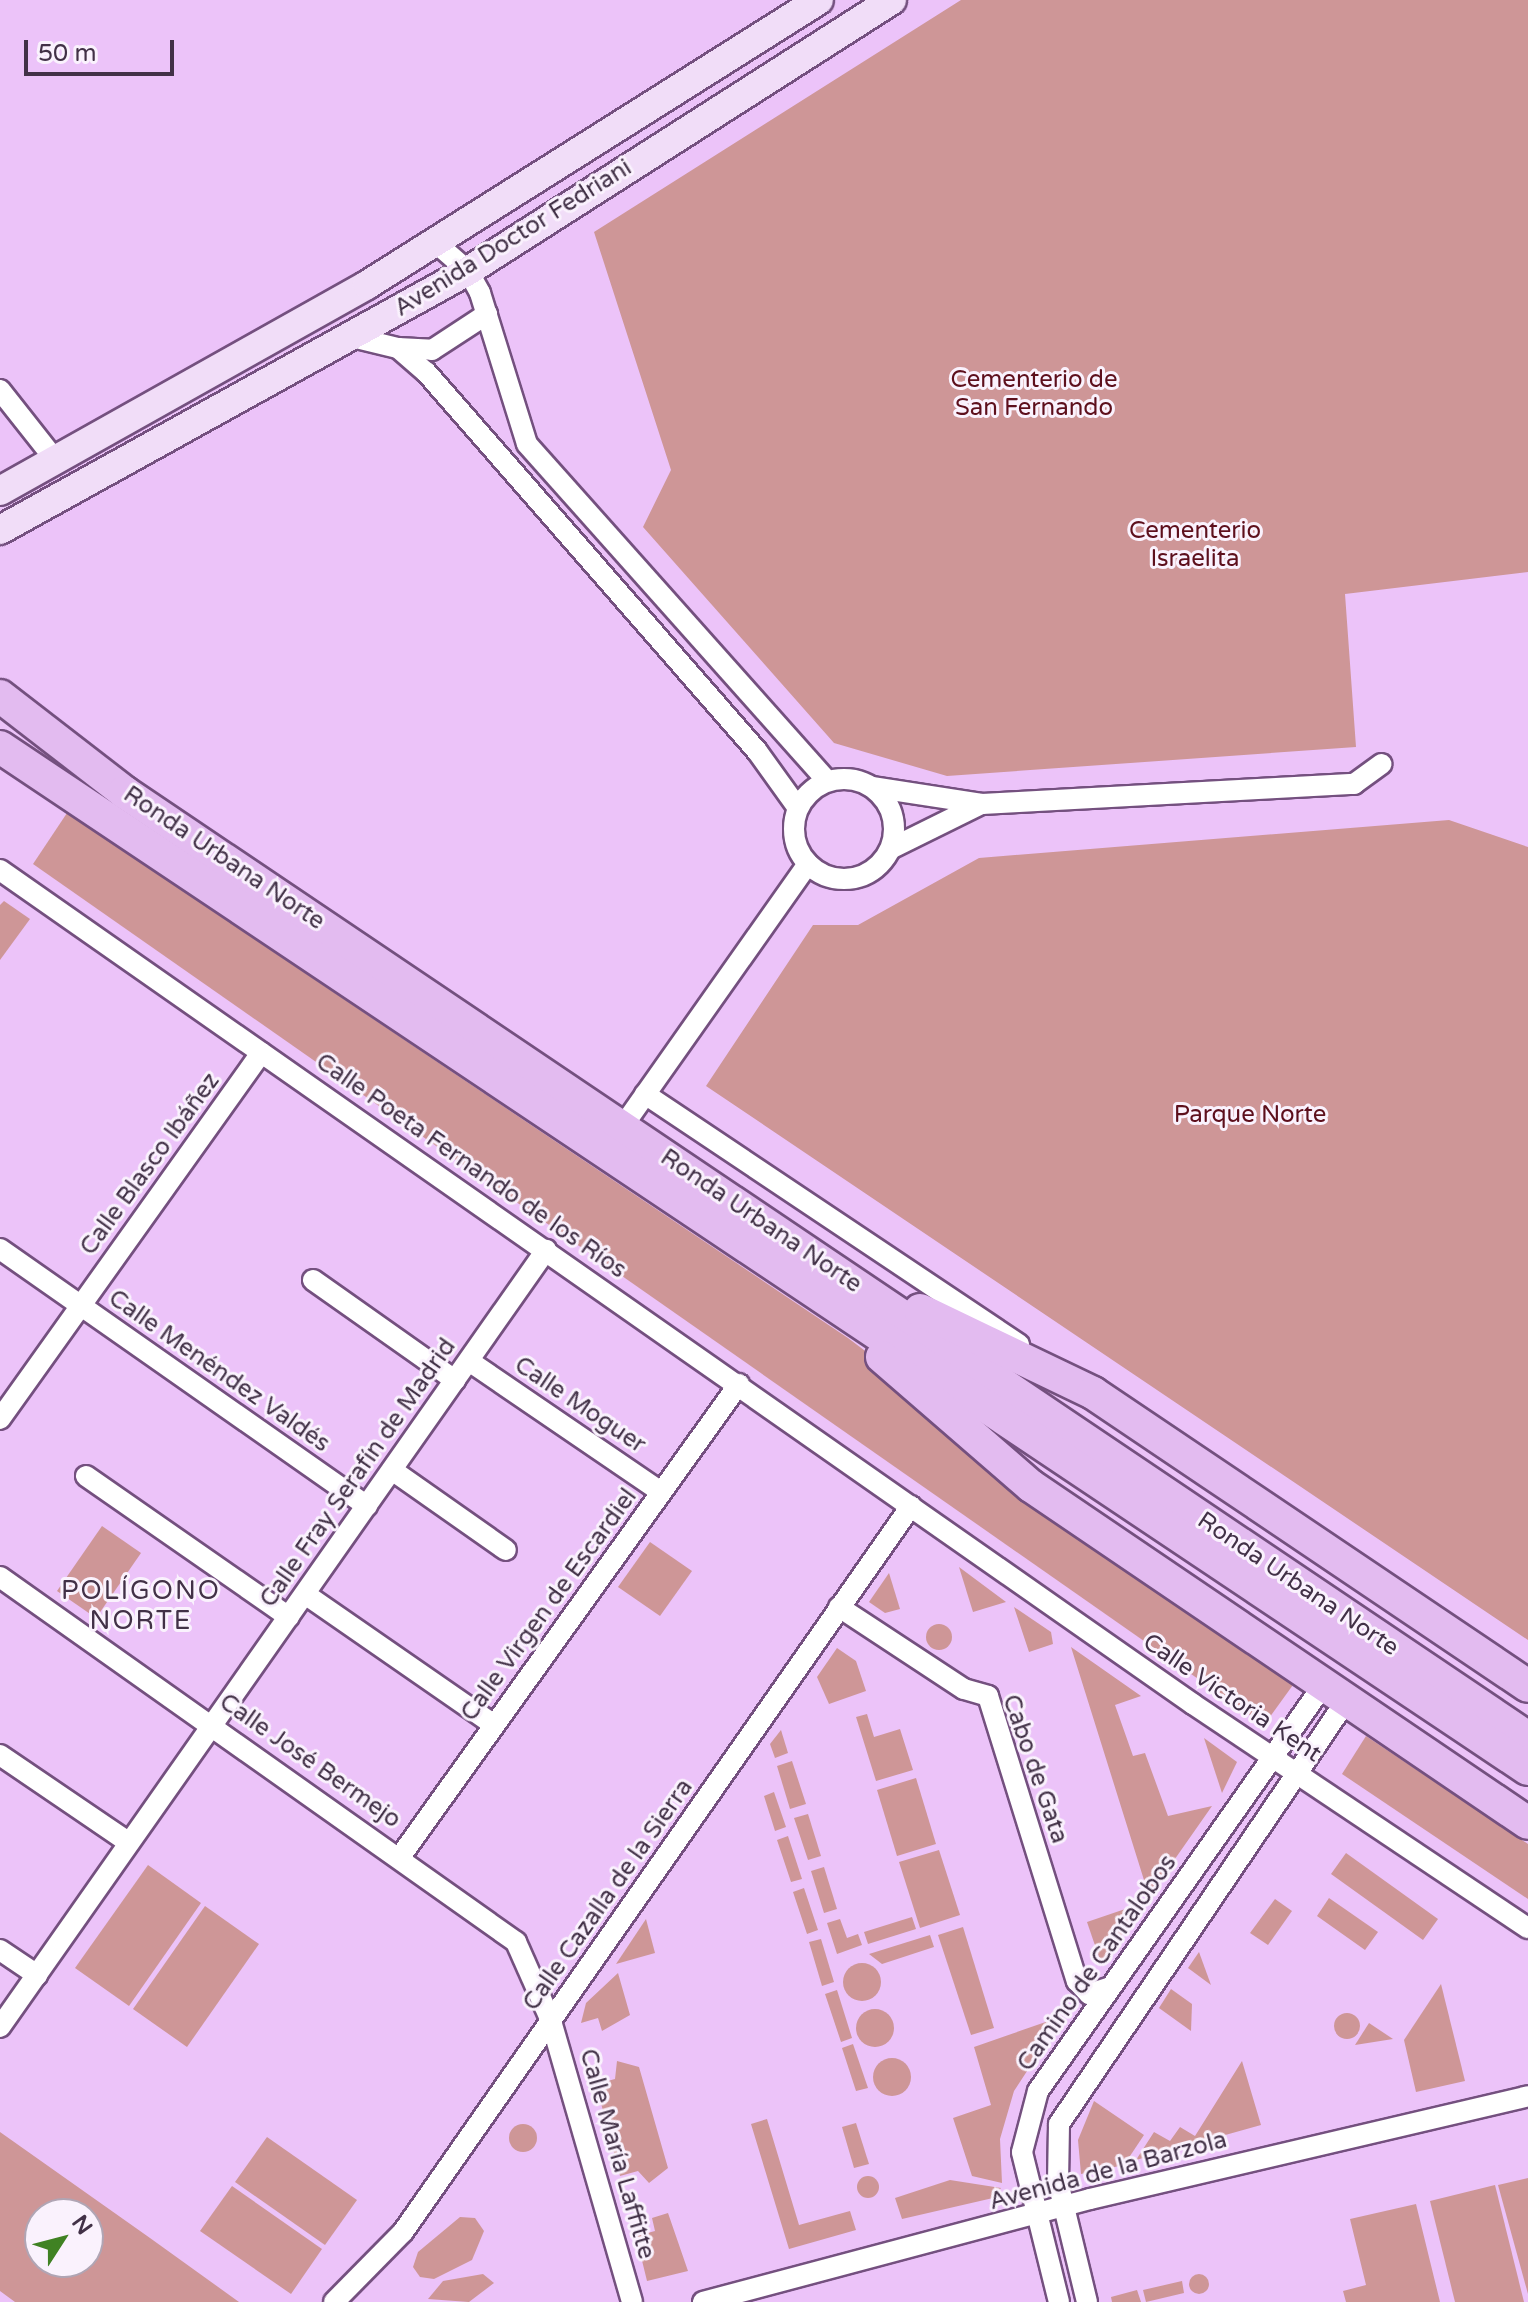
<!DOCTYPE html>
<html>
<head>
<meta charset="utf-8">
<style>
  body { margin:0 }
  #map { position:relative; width:1528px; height:2302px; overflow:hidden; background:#ecc3f9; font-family:"Varela Round",sans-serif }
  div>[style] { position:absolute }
  .green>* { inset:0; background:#ce9697 }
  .round { border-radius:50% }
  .roads { filter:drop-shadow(2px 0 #74507f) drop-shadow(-2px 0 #74507f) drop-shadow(0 2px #74507f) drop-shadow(0 -2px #74507f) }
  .minor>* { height:20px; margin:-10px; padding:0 10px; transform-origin:10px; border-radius:10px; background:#fff }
  .minor>.ring { margin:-10px; padding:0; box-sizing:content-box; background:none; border:20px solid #fff; border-radius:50% }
  .secondary>* { height:28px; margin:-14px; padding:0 14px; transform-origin:14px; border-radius:14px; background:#f1ddf8 }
  .primary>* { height:32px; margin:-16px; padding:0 16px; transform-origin:16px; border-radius:16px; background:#e3bbf0 }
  span { translate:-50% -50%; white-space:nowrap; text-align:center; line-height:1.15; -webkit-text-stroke:6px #faf2fd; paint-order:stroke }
  .street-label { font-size:24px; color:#423147 }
  .park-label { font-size:24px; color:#5d0f1c }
  .neighbourhood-label { font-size:26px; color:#423147; letter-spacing:2px }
  .north { position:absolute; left:24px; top:2198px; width:80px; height:80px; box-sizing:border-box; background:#faf2fd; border:2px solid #b0a5b4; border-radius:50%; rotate:54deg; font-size:22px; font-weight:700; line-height:32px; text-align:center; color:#423147 }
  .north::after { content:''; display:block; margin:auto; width:28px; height:36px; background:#408223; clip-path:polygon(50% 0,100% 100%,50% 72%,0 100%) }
  .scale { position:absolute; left:24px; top:40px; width:150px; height:36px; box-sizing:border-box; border:4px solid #423147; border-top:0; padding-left:10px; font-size:24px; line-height:28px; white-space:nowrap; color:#423147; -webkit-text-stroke:6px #faf2fd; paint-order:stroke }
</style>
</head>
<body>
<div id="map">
  <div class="green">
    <div style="clip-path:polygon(961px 0,1528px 0,1528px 572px,1345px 594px,1356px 747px,947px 776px,834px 743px,643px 527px,671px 470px,594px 232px)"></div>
    <div style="clip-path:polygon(67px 813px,848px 1338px,1298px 1678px,1264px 1725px,33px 864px)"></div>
    <div style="clip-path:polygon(1449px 820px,1528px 847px,1528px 1640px,706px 1086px,813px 925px,858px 925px,979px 858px)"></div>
    <div style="clip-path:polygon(4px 901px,30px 919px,0 960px,0 905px)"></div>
    <div style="clip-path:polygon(102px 1526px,141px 1553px,96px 1618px,57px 1591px)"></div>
    <div style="clip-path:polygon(650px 1542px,692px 1571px,660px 1616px,618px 1587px)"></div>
    <div style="clip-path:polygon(959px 1567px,1006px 1602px,973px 1612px)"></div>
    <div style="clip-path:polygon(889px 1573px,900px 1609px,885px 1613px,869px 1602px)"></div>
    <div style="clip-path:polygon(1014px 1607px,1051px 1632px,1053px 1644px,1029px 1652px)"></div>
    <div class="round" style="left:926px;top:1624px;width:26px;height:26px"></div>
    <div style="clip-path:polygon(1071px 1647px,1141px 1696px,1115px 1705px,1133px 1756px,1145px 1753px,1168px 1816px,1212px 1806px,1149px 1896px)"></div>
    <div style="clip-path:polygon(837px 1648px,856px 1661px,866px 1691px,829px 1704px,817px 1677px)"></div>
    <div style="clip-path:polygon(867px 1714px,874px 1737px,900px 1729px,913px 1770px,876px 1781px,856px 1717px)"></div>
    <div style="clip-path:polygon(781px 1730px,788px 1753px,775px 1758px,770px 1744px)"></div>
    <div style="clip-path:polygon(1366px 1736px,1528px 1844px,1528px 1899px,1342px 1774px)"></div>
    <div style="clip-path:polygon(1204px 1738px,1237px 1762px,1222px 1793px)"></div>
    <div style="clip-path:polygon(792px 1761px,806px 1804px,790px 1809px,777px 1766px)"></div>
    <div style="clip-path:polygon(916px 1778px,936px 1844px,897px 1856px,877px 1790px)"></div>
    <div style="clip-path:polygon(774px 1792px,786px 1827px,775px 1831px,764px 1796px)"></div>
    <div style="clip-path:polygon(808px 1814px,821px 1856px,808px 1860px,794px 1818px)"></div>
    <div style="clip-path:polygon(788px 1836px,802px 1879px,791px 1882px,777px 1840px)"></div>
    <div style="clip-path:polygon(939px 1850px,960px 1915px,920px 1928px,899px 1862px)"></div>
    <div style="clip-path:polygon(1346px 1853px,1438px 1919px,1423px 1940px,1331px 1874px)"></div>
    <div style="clip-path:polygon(148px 1865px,201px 1903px,129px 2006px,75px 1968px)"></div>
    <div style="clip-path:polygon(824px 1867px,837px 1909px,824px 1913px,811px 1871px)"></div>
    <div style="clip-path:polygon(804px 1888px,818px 1930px,807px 1934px,793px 1892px)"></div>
    <div style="clip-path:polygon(1329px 1898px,1378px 1932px,1365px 1950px,1317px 1916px)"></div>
    <div style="clip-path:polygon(1275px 1899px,1292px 1911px,1268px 1945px,1250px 1933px)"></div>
    <div style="clip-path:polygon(205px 1906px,259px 1944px,187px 2047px,133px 2009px)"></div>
    <div style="clip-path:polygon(1134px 1906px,1137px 1915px,1101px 1963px,1087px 1922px)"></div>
    <div style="clip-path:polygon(912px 1917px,916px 1929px,868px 1944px,864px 1932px)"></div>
    <div style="clip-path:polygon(646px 1919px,655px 1953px,616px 1964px)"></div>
    <div style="clip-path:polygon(840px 1919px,847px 1938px,858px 1934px,862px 1945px,837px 1954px,827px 1923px)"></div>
    <div style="clip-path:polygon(963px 1927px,994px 2028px,971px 2035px,938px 1935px)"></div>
    <div style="clip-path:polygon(930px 1935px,934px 1947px,882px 1964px,869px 1954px)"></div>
    <div style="clip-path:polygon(821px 1939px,834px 1982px,822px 1986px,809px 1942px)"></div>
    <div style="clip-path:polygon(1199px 1952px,1211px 1985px,1188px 1968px)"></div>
    <div class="round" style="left:843px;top:1963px;width:38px;height:38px"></div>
    <div style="clip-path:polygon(618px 1973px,630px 2015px,602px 2031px,598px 2018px,581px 2023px,586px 2003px)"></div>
    <div style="clip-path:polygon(1441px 1984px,1465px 2081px,1416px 2092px,1404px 2040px)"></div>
    <div style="clip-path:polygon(1171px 1989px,1192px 2004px,1191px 2031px,1159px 2008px)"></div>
    <div style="clip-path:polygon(837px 1990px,852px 2038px,841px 2042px,825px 1994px)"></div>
    <div class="round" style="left:856px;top:2009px;width:38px;height:38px"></div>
    <div class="round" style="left:1334px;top:2013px;width:26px;height:26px"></div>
    <div style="clip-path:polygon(1063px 2016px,1014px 2091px,1000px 2139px,1002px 2183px,972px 2176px,953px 2118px,991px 2105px,974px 2047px)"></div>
    <div style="clip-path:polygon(1369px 2023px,1393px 2039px,1355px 2045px)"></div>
    <div style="clip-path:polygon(853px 2044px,868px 2088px,856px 2091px,842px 2048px)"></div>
    <div class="round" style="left:873px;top:2058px;width:38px;height:38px"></div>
    <div style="clip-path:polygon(617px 2061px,639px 2067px,668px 2168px,649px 2183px,638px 2171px,620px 2176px,596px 2084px,615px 2079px)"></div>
    <div style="clip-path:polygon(1242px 2061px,1261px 2125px,1136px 2160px,1154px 2132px,1170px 2141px,1180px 2127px,1195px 2136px)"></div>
    <div style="clip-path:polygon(1094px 2101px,1144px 2135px,1124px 2165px,1081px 2174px,1078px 2140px)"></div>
    <div style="clip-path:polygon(767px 2119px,799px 2225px,850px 2211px,856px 2230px,789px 2249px,751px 2124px)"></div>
    <div style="clip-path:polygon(856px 2123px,869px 2164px,854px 2168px,842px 2127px)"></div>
    <div class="round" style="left:509px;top:2124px;width:28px;height:28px"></div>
    <div style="clip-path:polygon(evenodd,0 2132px,150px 2238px,239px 2302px,15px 2302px,0 2291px,0 2132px,40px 2214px,88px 2214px,88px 2262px,40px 2262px,40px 2214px)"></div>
    <div style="clip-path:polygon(267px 2137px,357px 2200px,325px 2245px,235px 2182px)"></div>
    <div class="round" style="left:857px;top:2176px;width:22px;height:22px"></div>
    <div style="clip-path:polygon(1528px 2178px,1528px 2294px,1498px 2185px)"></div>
    <div style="clip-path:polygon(950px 2180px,1001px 2188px,993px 2198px,902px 2219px,895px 2198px)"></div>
    <div style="clip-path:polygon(1495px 2185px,1524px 2302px,1455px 2302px,1430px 2201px)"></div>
    <div style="clip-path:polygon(232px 2186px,322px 2249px,291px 2294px,200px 2231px)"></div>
    <div style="clip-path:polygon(1416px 2204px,1440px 2302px,1346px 2302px,1343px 2291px,1366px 2285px,1350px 2219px)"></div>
    <div style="clip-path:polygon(668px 2213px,688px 2271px,647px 2281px,636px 2236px,655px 2231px,652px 2218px)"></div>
    <div style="clip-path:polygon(460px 2217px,475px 2218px,484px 2231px,472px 2260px,434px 2279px,420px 2277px,413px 2267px,418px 2252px)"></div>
    <div style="clip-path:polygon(483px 2274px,494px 2283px,469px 2302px,428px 2299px,443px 2281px)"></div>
    <div class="round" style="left:1189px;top:2274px;width:20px;height:20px"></div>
    <div style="clip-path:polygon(1182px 2281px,1184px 2293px,1146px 2302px,1143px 2290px)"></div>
    <div style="clip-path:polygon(1137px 2290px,1141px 2302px,1112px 2302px,1111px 2297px)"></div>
  </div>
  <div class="roads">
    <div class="minor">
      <div style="left:436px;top:243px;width:43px;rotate:41.2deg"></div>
      <div style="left:468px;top:271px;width:25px;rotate:61deg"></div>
      <div style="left:480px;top:293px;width:158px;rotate:72.7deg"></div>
      <div style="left:527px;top:444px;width:451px;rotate:48.3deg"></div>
      <div style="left:348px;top:336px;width:51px;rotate:13.5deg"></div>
      <div style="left:398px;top:348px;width:37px;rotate:41deg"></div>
      <div style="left:426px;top:372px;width:503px;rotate:48.87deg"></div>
      <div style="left:757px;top:751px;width:70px;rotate:54.3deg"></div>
      <div style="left:398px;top:348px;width:34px;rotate:3deg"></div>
      <div style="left:432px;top:350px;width:66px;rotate:-33.2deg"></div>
      <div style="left:0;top:390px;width:90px;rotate:51.7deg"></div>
      <div class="ring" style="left:794px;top:779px;width:80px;height:80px"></div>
      <div style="left:872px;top:787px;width:111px;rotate:8.8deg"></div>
      <div style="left:982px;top:804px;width:373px;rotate:-3.1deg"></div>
      <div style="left:1354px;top:784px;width:34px;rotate:-36deg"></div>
      <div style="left:892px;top:848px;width:99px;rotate:-26.3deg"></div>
      <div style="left:0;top:870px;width:1456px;rotate:34.96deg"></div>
      <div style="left:1193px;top:1704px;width:403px;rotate:33.8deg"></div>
      <div style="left:645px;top:1094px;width:450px;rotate:33.8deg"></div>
      <div style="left:623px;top:1126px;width:321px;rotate:-54.8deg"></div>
      <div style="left:0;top:1249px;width:448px;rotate:35deg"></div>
      <div style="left:313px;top:1280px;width:174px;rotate:35.2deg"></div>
      <div style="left:469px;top:1361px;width:232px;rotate:34.3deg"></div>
      <div style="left:0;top:1419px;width:450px;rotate:-54.5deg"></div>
      <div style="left:392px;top:1470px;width:139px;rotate:35.1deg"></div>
      <div style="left:86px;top:1476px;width:247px;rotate:34.8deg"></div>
      <div style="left:0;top:1577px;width:632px;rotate:35.27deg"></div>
      <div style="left:516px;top:1942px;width:86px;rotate:66.1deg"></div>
      <div style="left:551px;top:2021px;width:292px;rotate:73.9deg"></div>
      <div style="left:305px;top:1594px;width:230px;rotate:34.7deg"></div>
      <div style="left:839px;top:1607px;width:149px;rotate:33.3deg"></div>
      <div style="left:964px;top:1689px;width:25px;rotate:16deg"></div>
      <div style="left:988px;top:1696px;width:299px;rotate:72.7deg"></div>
      <div style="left:1077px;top:1981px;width:18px;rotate:47deg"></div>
      <div style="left:1089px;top:1994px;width:23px;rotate:-18deg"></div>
      <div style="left:0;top:1755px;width:155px;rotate:34.2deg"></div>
      <div style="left:400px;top:1857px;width:582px;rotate:-54.37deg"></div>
      <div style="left:0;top:1950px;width:45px;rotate:34deg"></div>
      <div style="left:0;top:2027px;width:950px;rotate:-54.9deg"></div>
      <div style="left:334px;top:2302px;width:98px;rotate:-45.4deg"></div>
      <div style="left:403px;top:2232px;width:886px;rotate:-55.02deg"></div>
      <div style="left:703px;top:2302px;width:400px;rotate:-14.9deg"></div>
      <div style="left:1090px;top:2199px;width:450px;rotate:-13.2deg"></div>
      <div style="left:1059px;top:2302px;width:154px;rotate:-103.9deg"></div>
      <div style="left:1022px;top:2152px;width:63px;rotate:-75.3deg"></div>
      <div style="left:1038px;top:2091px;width:495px;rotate:-54.9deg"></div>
      <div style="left:1087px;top:2302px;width:123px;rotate:-103.6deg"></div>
      <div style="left:1058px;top:2182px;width:58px;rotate:-89deg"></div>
      <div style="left:1059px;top:2124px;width:511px;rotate:-55.84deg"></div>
    </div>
    <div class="secondary">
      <div style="left:0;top:491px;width:421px;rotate:-29.3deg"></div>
      <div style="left:367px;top:285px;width:534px;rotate:-32.23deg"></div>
      <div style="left:0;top:530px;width:535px;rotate:-28.96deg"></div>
      <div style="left:468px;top:271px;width:503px;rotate:-32.58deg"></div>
    </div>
    <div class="primary">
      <div style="left:0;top:696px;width:157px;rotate:37.7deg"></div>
      <div style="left:124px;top:792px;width:1693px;rotate:33.97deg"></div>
      <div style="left:0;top:747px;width:1838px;rotate:33.78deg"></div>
      <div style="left:920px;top:1310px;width:192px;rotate:25.6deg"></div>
      <div style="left:1093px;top:1393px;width:524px;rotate:33.96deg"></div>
      <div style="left:882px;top:1357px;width:197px;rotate:40.9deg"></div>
      <div style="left:1031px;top:1486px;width:600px;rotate:34.14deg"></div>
    </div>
  </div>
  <div class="street-label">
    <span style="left:513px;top:238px;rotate:-32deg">Avenida Doctor Fedriani</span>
    <span style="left:224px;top:858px;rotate:34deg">Ronda Urbana Norte</span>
    <span style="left:150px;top:1164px;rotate:-54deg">Calle Blasco Ibáñez</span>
    <span style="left:471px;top:1166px;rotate:35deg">Calle Poeta Fernando de los Ríos</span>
    <span style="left:761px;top:1221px;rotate:34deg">Ronda Urbana Norte</span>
    <span style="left:219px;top:1371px;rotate:35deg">Calle Menéndez Valdés</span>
    <span style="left:580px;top:1405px;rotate:34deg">Calle Moguer</span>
    <span style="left:358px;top:1473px;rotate:-55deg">Calle Fray Serafín de Madrid</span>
    <span style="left:1298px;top:1584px;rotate:34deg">Ronda Urbana Norte</span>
    <span style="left:549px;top:1605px;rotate:-54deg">Calle Virgen de Escardiel</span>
    <span style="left:1232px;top:1698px;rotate:34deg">Calle Victoria Kent</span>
    <span style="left:310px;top:1761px;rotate:35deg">Calle José Bermejo</span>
    <span style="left:1035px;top:1769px;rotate:71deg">Cabo de Gata</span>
    <span style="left:608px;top:1895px;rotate:-55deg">Calle Cazalla de la Sierra</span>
    <span style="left:1097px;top:1963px;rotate:-55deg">Camino de Cantalobos</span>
    <span style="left:617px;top:2154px;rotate:74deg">Calle María Laffitte</span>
    <span style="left:1108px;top:2171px;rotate:-15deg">Avenida de la Barzola</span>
  </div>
  <div class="park-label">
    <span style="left:1034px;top:394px">Cementerio de<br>San Fernando</span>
    <span style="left:1195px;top:545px">Cementerio<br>Israelita</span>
    <span style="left:1250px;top:1115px">Parque Norte</span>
  </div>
  <div class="neighbourhood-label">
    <span style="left:141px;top:1606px">POLÍGONO<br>NORTE</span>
  </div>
  <div class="north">N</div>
  <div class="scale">50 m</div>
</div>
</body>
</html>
